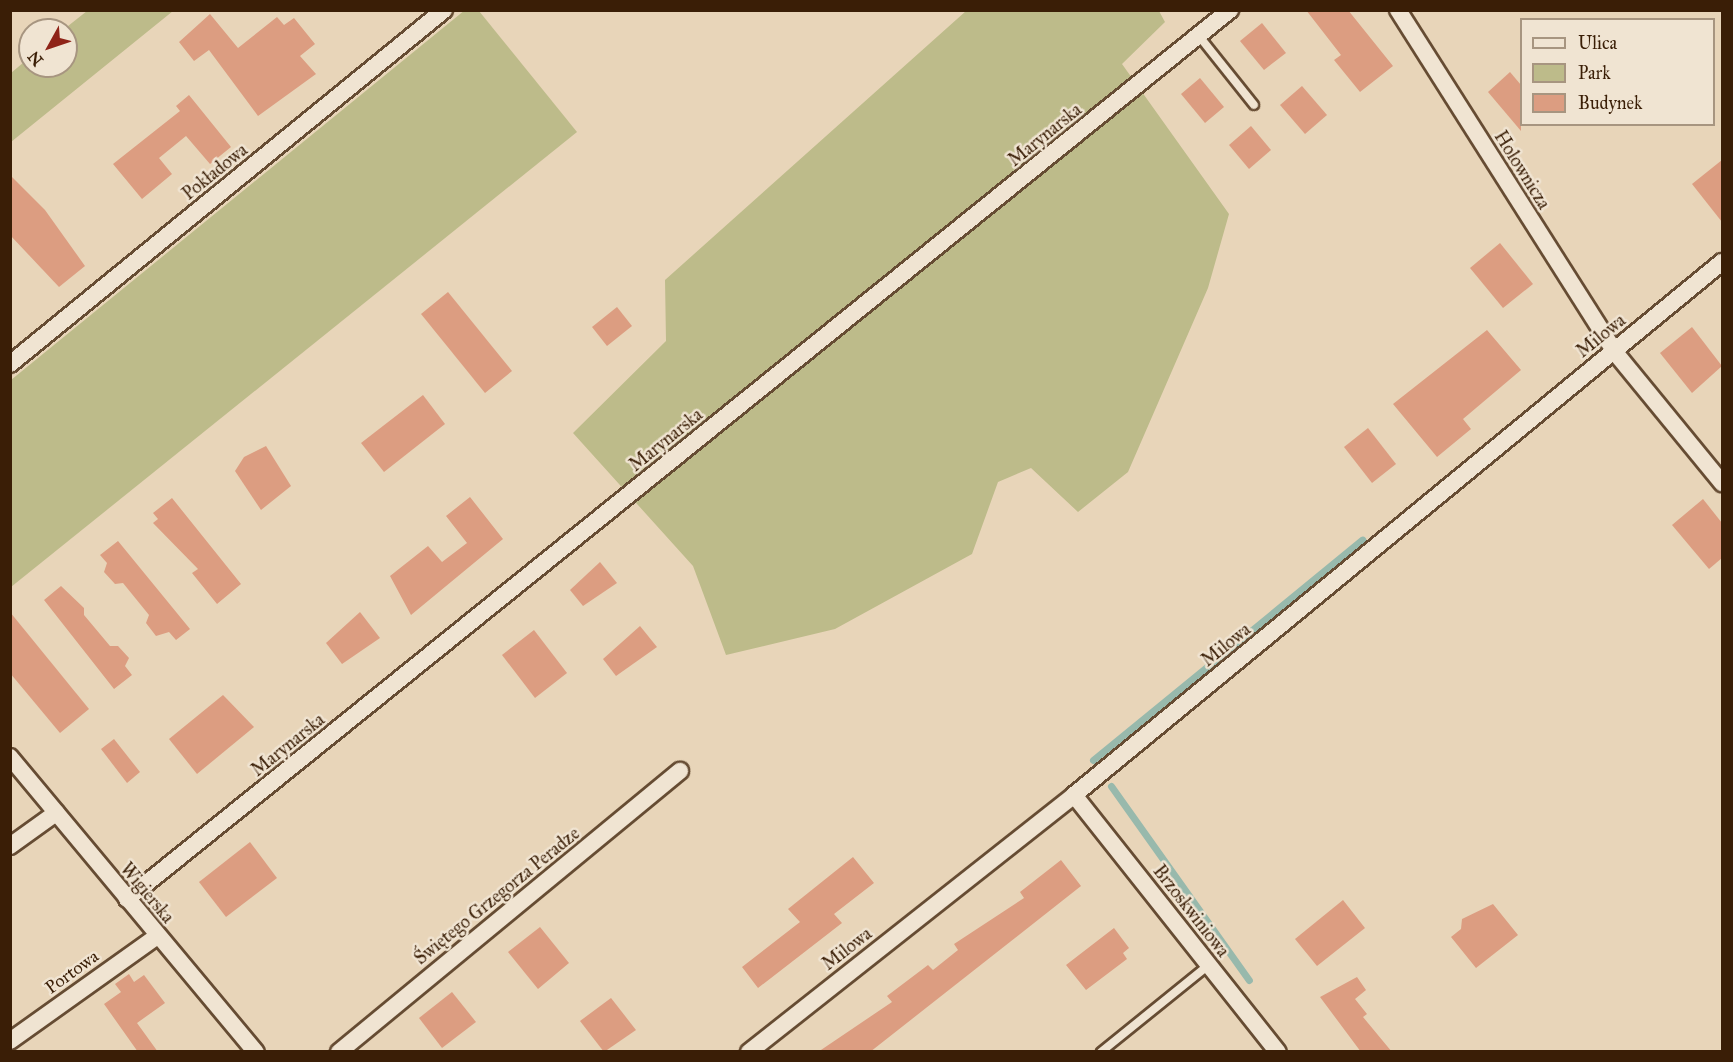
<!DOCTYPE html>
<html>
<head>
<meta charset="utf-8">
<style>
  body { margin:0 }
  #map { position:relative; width:1733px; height:1062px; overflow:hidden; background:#e8d5b9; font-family:"IM FELL Great Primer",serif }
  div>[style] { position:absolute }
  .green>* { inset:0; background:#bdbb8a }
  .stream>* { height:7px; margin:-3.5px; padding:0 3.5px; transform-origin:3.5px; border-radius:3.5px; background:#98b9ac }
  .building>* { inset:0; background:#dc9d81 }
  .roads { filter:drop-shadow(2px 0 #664c33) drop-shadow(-2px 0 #664c33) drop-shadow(0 2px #664c33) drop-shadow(0 -2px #664c33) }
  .lane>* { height:8px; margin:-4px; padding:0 4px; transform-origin:4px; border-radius:4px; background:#f0e4d2 }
  .street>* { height:16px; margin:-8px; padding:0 8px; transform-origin:8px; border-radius:8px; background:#f0e4d2 }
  span { translate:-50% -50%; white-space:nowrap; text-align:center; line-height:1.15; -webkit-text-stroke:5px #f0e4d2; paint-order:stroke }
  .street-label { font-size:18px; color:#3a1e06 }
  .frame { position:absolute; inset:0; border:12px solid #3a1e06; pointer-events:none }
  .legend { position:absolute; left:1520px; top:18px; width:195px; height:108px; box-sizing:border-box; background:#f0e4d2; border:2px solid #a79580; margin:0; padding:8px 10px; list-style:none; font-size:18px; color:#3a1e06 }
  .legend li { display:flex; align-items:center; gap:12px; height:30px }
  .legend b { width:30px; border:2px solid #a79580 }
  .north { position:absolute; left:18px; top:18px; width:60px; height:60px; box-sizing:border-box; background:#f0e4d2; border:2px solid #a79580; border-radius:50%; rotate:230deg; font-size:16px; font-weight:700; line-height:24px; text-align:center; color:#3a1e06 }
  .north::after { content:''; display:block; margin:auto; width:21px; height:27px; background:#8f2418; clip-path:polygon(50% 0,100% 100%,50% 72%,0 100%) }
</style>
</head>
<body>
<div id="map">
  <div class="green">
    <div style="clip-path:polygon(465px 10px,479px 11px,577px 132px,11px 587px,11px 380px)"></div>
    <div style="clip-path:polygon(87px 11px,173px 11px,11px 142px,11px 73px,30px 57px,30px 66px,66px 66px,63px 30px)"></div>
    <div style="clip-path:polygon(966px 11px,1159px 11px,1165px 22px,1122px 64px,1229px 214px,1208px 288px,1128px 472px,1078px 512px,1031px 468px,998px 482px,972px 554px,835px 629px,726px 655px,693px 566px,573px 433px,666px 341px,665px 280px)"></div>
  </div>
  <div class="stream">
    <div style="left:1093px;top:760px;width:348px;rotate:-39.3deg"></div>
    <div style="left:1111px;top:786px;width:238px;rotate:54.6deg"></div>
  </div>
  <div class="building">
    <div style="clip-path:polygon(1306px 10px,1348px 10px,1393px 66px,1360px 92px,1334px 60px,1341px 55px)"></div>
    <div style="clip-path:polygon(210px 14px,238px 48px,277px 17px,284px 25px,294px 18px,315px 44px,300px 56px,316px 74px,258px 116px,209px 50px,194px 61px,179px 42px)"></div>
    <div style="clip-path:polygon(1262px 23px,1286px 53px,1264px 70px,1240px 41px)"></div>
    <div style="clip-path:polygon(1510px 72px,1521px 85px,1521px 131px,1488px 92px)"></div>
    <div style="clip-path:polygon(1200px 78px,1224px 107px,1205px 123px,1181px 94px)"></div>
    <div style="clip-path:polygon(1302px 86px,1327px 115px,1305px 134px,1280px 105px)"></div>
    <div style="clip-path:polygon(189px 95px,231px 147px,210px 164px,186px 136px,159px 158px,172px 174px,142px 199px,113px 164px,180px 111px,176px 106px)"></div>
    <div style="clip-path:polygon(1251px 126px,1271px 150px,1249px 169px,1229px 145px)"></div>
    <div style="clip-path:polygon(1722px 160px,1722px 222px,1692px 184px)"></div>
    <div style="clip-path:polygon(10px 175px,45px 210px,85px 266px,59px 287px,10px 235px)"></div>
    <div style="clip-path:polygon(1500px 243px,1533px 284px,1503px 308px,1470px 268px)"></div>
    <div style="clip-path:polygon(448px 292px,512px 371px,485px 393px,421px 314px)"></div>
    <div style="clip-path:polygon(617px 307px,632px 326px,607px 346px,592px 327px)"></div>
    <div style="clip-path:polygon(1692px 327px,1722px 366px,1692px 393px,1660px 353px)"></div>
    <div style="clip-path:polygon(1487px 330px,1521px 370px,1463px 419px,1471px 429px,1437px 457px,1393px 404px)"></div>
    <div style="clip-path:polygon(423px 395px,445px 424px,384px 472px,361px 443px)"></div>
    <div style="clip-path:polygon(1368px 428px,1396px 464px,1372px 483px,1344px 447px)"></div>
    <div style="clip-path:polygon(266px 446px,291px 486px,261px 510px,235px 471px,244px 457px)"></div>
    <div style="clip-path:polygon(470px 497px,503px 539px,411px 615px,390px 576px,428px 546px,442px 562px,467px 543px,446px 516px)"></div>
    <div style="clip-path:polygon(172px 498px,241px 584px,217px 604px,192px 573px,198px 569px,153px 523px,158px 519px,153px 513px)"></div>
    <div style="clip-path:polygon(1703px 499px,1722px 523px,1722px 558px,1709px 569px,1672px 525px)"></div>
    <div style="clip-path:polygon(118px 541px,190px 629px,176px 640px,169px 632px,156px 636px,146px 623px,149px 615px,123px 583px,115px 584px,104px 572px,107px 563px,100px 555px)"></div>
    <div style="clip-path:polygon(600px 562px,617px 583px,583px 606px,570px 590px)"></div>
    <div style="clip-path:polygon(61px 586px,84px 608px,84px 615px,110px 646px,118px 646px,129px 658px,125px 666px,132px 675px,114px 689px,44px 600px)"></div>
    <div style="clip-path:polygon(10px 612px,89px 709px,60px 733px,10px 673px)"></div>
    <div style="clip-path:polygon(360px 612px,380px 638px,342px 664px,326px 643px)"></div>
    <div style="clip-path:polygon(640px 626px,657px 647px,616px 676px,603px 659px)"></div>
    <div style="clip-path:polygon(534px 630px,567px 673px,535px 698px,502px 655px)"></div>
    <div style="clip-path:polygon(223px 695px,254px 727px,197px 774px,169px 739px)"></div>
    <div style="clip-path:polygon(114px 739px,140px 772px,127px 783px,101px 749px)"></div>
    <div style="clip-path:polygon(250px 842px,277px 878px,226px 917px,199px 882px)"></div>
    <div style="clip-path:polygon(853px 857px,874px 883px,834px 914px,842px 923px,758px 988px,742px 967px,800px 922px,788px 909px)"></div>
    <div style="clip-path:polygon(1061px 860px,1081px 886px,1015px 938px,870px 1052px,818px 1052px,892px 1002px,887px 996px,928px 965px,933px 970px,958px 950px,954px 944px,1024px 898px,1020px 892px)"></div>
    <div style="clip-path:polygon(1343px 900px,1365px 928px,1317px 966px,1295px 939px)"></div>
    <div style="clip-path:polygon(1493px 904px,1518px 935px,1476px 968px,1451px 937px,1461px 929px,1462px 919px)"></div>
    <div style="clip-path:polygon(540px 927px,569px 963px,538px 989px,508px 952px)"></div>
    <div style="clip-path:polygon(1114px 928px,1129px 948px,1123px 953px,1127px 959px,1086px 990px,1066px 965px)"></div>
    <div style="clip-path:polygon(129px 974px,134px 982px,144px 975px,165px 1003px,137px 1023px,158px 1052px,138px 1052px,104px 1004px,121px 992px,115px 984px)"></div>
    <div style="clip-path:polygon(1357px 977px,1366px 990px,1355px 999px,1367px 1014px,1363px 1017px,1392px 1052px,1361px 1052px,1320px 997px)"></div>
    <div style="clip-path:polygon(452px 992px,476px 1022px,442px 1048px,419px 1018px)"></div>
    <div style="clip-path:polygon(611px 998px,636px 1030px,604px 1052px,580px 1021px)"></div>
  </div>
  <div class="roads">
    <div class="lane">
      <div style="left:1199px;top:36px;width:88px;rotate:51.4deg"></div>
      <div style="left:1101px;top:1052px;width:139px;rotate:-38.9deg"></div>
    </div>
    <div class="street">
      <div style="left:1398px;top:10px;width:404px;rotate:57.6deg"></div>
      <div style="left:1614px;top:351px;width:171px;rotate:50.7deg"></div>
      <div style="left:10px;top:364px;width:560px;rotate:-39.2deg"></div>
      <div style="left:10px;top:757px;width:384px;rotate:50.2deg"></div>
      <div style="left:1074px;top:795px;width:328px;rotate:51.6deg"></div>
      <div style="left:10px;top:846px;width:57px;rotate:-35.7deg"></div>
      <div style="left:127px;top:899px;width:1417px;rotate:-38.87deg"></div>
      <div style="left:10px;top:1041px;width:181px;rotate:-35.5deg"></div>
      <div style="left:339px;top:1052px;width:442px;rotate:-39.5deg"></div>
      <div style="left:749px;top:1052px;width:414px;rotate:-38.3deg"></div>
      <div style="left:1074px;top:795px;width:839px;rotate:-39.44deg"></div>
    </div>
  </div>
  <div class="street-label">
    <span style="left:1045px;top:135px;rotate:-39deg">Marynarska</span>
    <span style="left:1522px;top:170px;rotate:58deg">Holownicza</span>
    <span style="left:215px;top:172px;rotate:-39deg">Pokładowa</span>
    <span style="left:1601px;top:336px;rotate:-39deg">Milowa</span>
    <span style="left:666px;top:440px;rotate:-39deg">Marynarska</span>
    <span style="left:1226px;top:645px;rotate:-39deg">Milowa</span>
    <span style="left:288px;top:745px;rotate:-39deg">Marynarska</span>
    <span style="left:147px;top:893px;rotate:50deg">Wigierska</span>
    <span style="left:497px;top:896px;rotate:-39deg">Świętego Grzegorza Peradze</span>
    <span style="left:1191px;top:911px;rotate:52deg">Brzoskwiniowa</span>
    <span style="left:847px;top:949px;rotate:-38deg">Milowa</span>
    <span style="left:72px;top:972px;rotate:-36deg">Portowa</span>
  </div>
  <div class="frame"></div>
  <ul class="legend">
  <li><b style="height:8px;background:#f0e4d2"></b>Ulica</li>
  <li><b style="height:16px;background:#bdbb8a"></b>Park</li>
  <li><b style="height:16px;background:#dc9d81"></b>Budynek</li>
  </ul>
  <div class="north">N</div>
</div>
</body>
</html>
